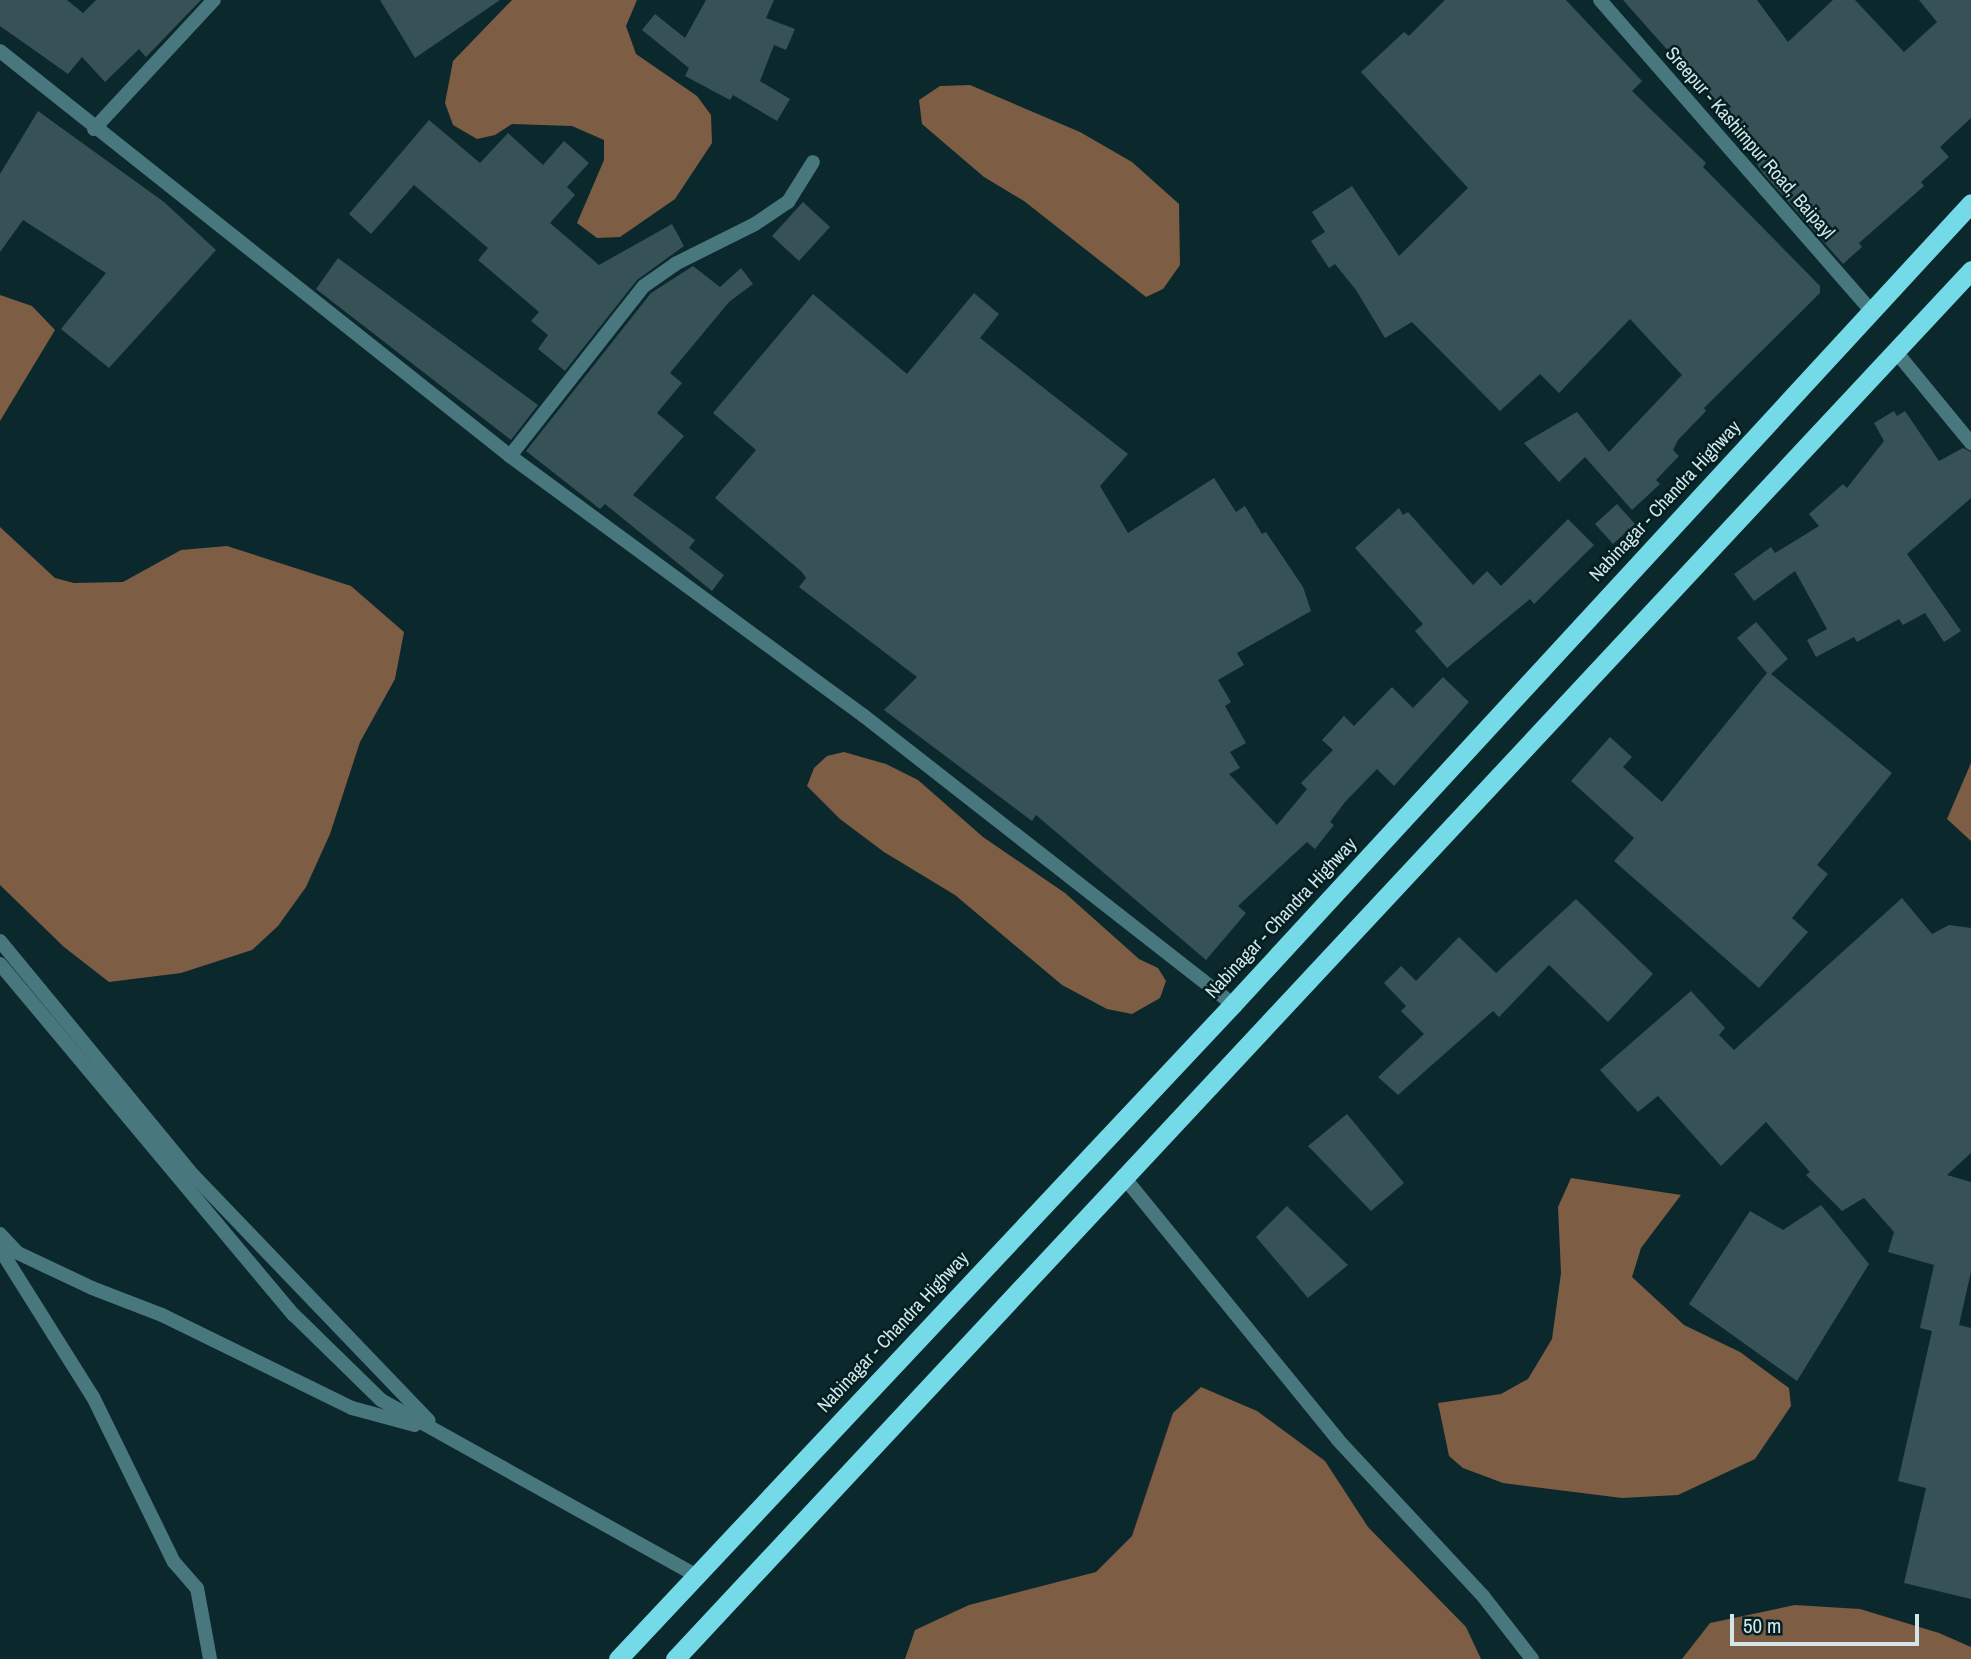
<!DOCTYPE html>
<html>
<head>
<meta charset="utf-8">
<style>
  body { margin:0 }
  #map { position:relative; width:1971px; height:1659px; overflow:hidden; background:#0b282c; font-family:"Archivo Narrow",sans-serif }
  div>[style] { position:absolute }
  .water>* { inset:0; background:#7d5d43 }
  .building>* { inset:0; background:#365257 }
  .minor>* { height:14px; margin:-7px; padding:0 7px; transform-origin:7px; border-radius:7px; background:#48777e }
  .tertiary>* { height:14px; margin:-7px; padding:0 7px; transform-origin:7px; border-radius:7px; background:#48777e }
  .trunk>* { height:19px; margin:-9.5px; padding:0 9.5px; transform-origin:9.5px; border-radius:9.5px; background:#75dae8 }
  span { translate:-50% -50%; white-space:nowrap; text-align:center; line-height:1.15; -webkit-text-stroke:5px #021f22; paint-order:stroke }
  .street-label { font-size:19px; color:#d4e5e7 }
  .scale { position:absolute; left:1730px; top:1614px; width:189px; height:32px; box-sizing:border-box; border:4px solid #d4e5e7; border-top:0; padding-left:9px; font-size:21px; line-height:24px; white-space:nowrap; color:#d4e5e7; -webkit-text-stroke:5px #021f22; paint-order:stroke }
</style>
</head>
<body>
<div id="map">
  <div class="water">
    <div style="clip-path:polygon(512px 0,637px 0,626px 26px,636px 54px,697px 96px,711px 115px,712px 143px,675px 199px,620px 237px,597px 238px,577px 223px,604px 160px,604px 140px,572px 126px,512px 124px,495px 135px,477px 139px,453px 125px,445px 103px,453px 61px)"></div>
    <div style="clip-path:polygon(970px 85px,1080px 132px,1132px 162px,1179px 204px,1180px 265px,1163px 289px,1146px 297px,1024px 201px,984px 177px,922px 124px,919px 100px,940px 86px)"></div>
    <div style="clip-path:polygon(0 295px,32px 306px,55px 330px,0 421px)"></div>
    <div style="clip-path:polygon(0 527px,55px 578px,74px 583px,123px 582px,181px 550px,227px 546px,351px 586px,404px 632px,395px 679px,360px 742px,330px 834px,306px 887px,278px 926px,252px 950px,181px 973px,109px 982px,64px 947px,0 885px)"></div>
    <div style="clip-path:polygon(844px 752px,886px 764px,918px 780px,983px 837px,1065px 893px,1139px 959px,1158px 968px,1166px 981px,1160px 998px,1132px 1014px,1107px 1009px,1062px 985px,955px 895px,884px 852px,840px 819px,807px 786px,814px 768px,827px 756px)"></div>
    <div style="clip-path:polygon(1971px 763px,1971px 841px,1947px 819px)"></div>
    <div style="clip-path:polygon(1571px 1178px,1681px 1195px,1641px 1248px,1632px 1277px,1684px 1325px,1740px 1352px,1789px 1388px,1791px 1406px,1755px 1459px,1678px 1495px,1622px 1498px,1503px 1483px,1463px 1468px,1449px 1456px,1438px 1403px,1501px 1394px,1528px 1379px,1552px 1339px,1561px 1273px,1558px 1207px)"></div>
    <div style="clip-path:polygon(1201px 1387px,1257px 1411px,1325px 1461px,1368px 1527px,1466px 1627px,1481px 1659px,905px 1659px,915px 1630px,969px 1605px,1096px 1572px,1132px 1536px,1173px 1413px)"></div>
    <div style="clip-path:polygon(1795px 1605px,1860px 1609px,1939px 1633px,1971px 1647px,1971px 1659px,1682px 1659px,1710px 1623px)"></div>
  </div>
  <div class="building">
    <div style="clip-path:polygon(0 0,67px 0,83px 13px,96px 0,201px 0,146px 57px,139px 49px,105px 82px,82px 57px,68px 74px,0 26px)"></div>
    <div style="clip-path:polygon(380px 0,500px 0,415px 58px)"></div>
    <div style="clip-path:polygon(706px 0,774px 0,766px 18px,795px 29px,786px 50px,774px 45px,760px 81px,790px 99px,777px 121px,733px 95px,730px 100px,685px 76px,689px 68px,642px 30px,655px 14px,685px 38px)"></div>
    <div style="clip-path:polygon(1445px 0,1566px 0,1642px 81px,1632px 91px,1706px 163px,1703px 167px,1820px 286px,1820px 293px,1704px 408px,1706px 411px,1678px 440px,1673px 450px,1679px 456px,1656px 480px,1660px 484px,1632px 510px,1585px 457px,1559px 482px,1524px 443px,1577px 412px,1609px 452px,1682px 375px,1630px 319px,1559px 393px,1540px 374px,1500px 411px,1412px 322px,1385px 338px,1356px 290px,1335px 264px,1329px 268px,1311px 241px,1325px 232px,1312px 212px,1352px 186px,1399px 256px,1468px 188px,1361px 72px,1404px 32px,1409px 36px)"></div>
    <div style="clip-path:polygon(1623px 0,1757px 0,1788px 42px,1833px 0,1855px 0,1904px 52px,1937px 22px,1919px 0,1971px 0,1971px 118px,1940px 147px,1949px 157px,1921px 182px,1924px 186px,1859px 243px,1862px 247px,1843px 264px,1763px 173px,1684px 59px,1679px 63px)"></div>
    <div style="clip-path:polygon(38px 111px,164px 202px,216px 250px,109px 368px,61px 329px,106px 273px,23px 220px,0 252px,0 174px)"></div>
    <div style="clip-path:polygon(429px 120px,480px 163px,508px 133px,543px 165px,564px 141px,589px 163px,567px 187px,575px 195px,550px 223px,599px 265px,672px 224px,684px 246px,637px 280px,565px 371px,538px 349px,548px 335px,531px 321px,539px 312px,478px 260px,488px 248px,414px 185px,371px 234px,349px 214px)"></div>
    <div style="clip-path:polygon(803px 202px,830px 227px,799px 261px,772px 236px)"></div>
    <div style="clip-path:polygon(338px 258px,538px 405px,511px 440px,316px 289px)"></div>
    <div style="clip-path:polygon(693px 266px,720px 287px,741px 268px,753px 284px,729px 302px,670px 373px,682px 383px,657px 413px,684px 436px,633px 495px,695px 540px,689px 548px,724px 575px,712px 591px,605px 504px,600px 509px,526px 451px,651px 293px)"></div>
    <div style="clip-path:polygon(974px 293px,999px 314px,980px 338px,1128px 454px,1100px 486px,1128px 533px,1214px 478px,1236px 512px,1245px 506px,1262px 534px,1266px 532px,1303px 587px,1311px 611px,1237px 653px,1244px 665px,1218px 680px,1231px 702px,1225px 706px,1246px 743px,1230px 752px,1240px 768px,1229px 774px,1277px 825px,1307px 789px,1301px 783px,1333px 750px,1322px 740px,1344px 716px,1354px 726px,1392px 687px,1413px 708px,1443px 677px,1469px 702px,1394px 786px,1377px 769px,1345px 802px,1330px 822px,1334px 825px,1315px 849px,1307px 842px,1238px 906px,1246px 913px,1206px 960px,1036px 815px,1032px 821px,884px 710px,917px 677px,799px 587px,806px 578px,802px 572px,715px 498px,756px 450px,713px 413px,813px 294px,907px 374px)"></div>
    <div style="clip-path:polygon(1894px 411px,1897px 416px,1905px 411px,1939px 461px,1963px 448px,1971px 452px,1971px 498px,1907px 554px,1961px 631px,1944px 642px,1925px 613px,1903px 625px,1899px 619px,1857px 642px,1854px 637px,1816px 657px,1807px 640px,1827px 629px,1795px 571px,1754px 601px,1734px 574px,1771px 547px,1775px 553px,1819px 526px,1809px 514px,1843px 484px,1847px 488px,1884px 441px,1874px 423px)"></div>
    <div style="clip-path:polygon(1617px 504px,1635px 524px,1613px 544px,1595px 524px)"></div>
    <div style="clip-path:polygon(1399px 508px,1403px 515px,1408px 512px,1473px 585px,1487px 571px,1501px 586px,1568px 519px,1594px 545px,1534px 604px,1530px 599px,1447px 668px,1415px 631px,1423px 624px,1355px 548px)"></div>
    <div style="clip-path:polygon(1756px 622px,1788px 659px,1771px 674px,1892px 773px,1817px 865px,1828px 874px,1792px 918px,1808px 932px,1759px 988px,1614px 861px,1634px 838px,1571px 781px,1610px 737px,1632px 757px,1623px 767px,1662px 802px,1767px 673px,1737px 638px)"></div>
    <div style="clip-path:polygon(1902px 898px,1932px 934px,1949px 925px,1971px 928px,1971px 1153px,1947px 1175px,1971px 1182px,1971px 1272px,1959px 1325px,1971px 1328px,1971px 1599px,1904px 1583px,1926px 1488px,1898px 1481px,1932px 1331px,1920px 1328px,1934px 1265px,1888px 1252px,1894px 1232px,1864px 1198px,1842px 1211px,1806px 1175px,1810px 1172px,1766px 1122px,1721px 1166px,1658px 1096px,1638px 1112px,1600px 1070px,1691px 991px,1725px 1028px,1719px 1035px,1734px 1050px)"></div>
    <div style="clip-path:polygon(1576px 899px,1653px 974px,1608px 1022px,1549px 965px,1499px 1017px,1493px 1011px,1398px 1095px,1378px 1077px,1424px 1034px,1401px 1011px,1406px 1006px,1384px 983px,1401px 966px,1416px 981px,1459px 937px,1496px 973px)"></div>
    <div style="clip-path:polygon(1347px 1114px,1404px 1183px,1371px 1211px,1308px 1146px)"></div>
    <div style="clip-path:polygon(1821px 1205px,1869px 1264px,1797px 1381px,1689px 1304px,1750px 1211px,1783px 1230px)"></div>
    <div style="clip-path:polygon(1287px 1206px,1348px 1265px,1308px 1298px,1256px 1237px)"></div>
  </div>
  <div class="minor">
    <div style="left:0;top:51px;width:651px;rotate:38.45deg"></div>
    <div style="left:510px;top:456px;width:439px;rotate:36.3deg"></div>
    <div style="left:864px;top:716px;width:468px;rotate:38deg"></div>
    <div style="left:94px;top:129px;width:176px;rotate:-47.1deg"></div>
    <div style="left:510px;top:456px;width:216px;rotate:-51.8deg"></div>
    <div style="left:644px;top:286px;width:38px;rotate:-35deg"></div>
    <div style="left:675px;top:264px;width:89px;rotate:-26.6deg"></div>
    <div style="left:755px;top:224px;width:40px;rotate:-34deg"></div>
    <div style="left:788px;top:202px;width:47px;rotate:-58deg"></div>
    <div style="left:0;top:941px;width:305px;rotate:50.5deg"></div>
    <div style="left:194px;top:1176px;width:339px;rotate:46.2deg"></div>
    <div style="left:0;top:964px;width:458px;rotate:50.1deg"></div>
    <div style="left:294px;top:1315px;width:122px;rotate:44.3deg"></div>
    <div style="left:381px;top:1400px;width:360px;rotate:29.1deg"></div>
    <div style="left:1123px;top:1176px;width:340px;rotate:50.8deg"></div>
    <div style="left:1338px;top:1440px;width:213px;rotate:47.1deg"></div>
    <div style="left:1483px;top:1596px;width:80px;rotate:52.1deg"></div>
    <div style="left:0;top:1234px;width:26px;rotate:47deg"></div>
    <div style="left:18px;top:1253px;width:82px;rotate:25.3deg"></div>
    <div style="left:92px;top:1288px;width:75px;rotate:21.1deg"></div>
    <div style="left:162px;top:1315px;width:212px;rotate:26.1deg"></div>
    <div style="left:352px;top:1408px;width:65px;rotate:15.1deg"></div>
    <div style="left:0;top:1249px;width:175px;rotate:57.9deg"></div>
    <div style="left:93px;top:1397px;width:184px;rotate:63.9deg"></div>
    <div style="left:174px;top:1562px;width:35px;rotate:49deg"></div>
    <div style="left:197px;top:1588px;width:72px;rotate:79.6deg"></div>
  </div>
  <div class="tertiary">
    <div style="left:1600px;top:0;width:413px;rotate:48.9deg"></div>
    <div style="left:1897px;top:353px;width:117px;rotate:50.6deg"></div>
  </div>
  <div class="trunk">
    <div style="left:618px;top:1659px;width:898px;rotate:-46.8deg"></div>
    <div style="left:1233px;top:1004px;width:1089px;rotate:-47.34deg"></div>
    <div style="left:675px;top:1659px;width:1900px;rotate:-46.98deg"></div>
  </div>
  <div class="street-label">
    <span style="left:1750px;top:143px;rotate:49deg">Sreepur - Kashimpur Road, Baipayl</span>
    <span style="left:1665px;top:501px;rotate:-47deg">Nabinagar - Chandra Highway</span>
    <span style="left:1281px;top:918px;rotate:-47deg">Nabinagar - Chandra Highway</span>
    <span style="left:893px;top:1332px;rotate:-47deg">Nabinagar - Chandra Highway</span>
  </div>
  <div class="scale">50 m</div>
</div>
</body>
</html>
